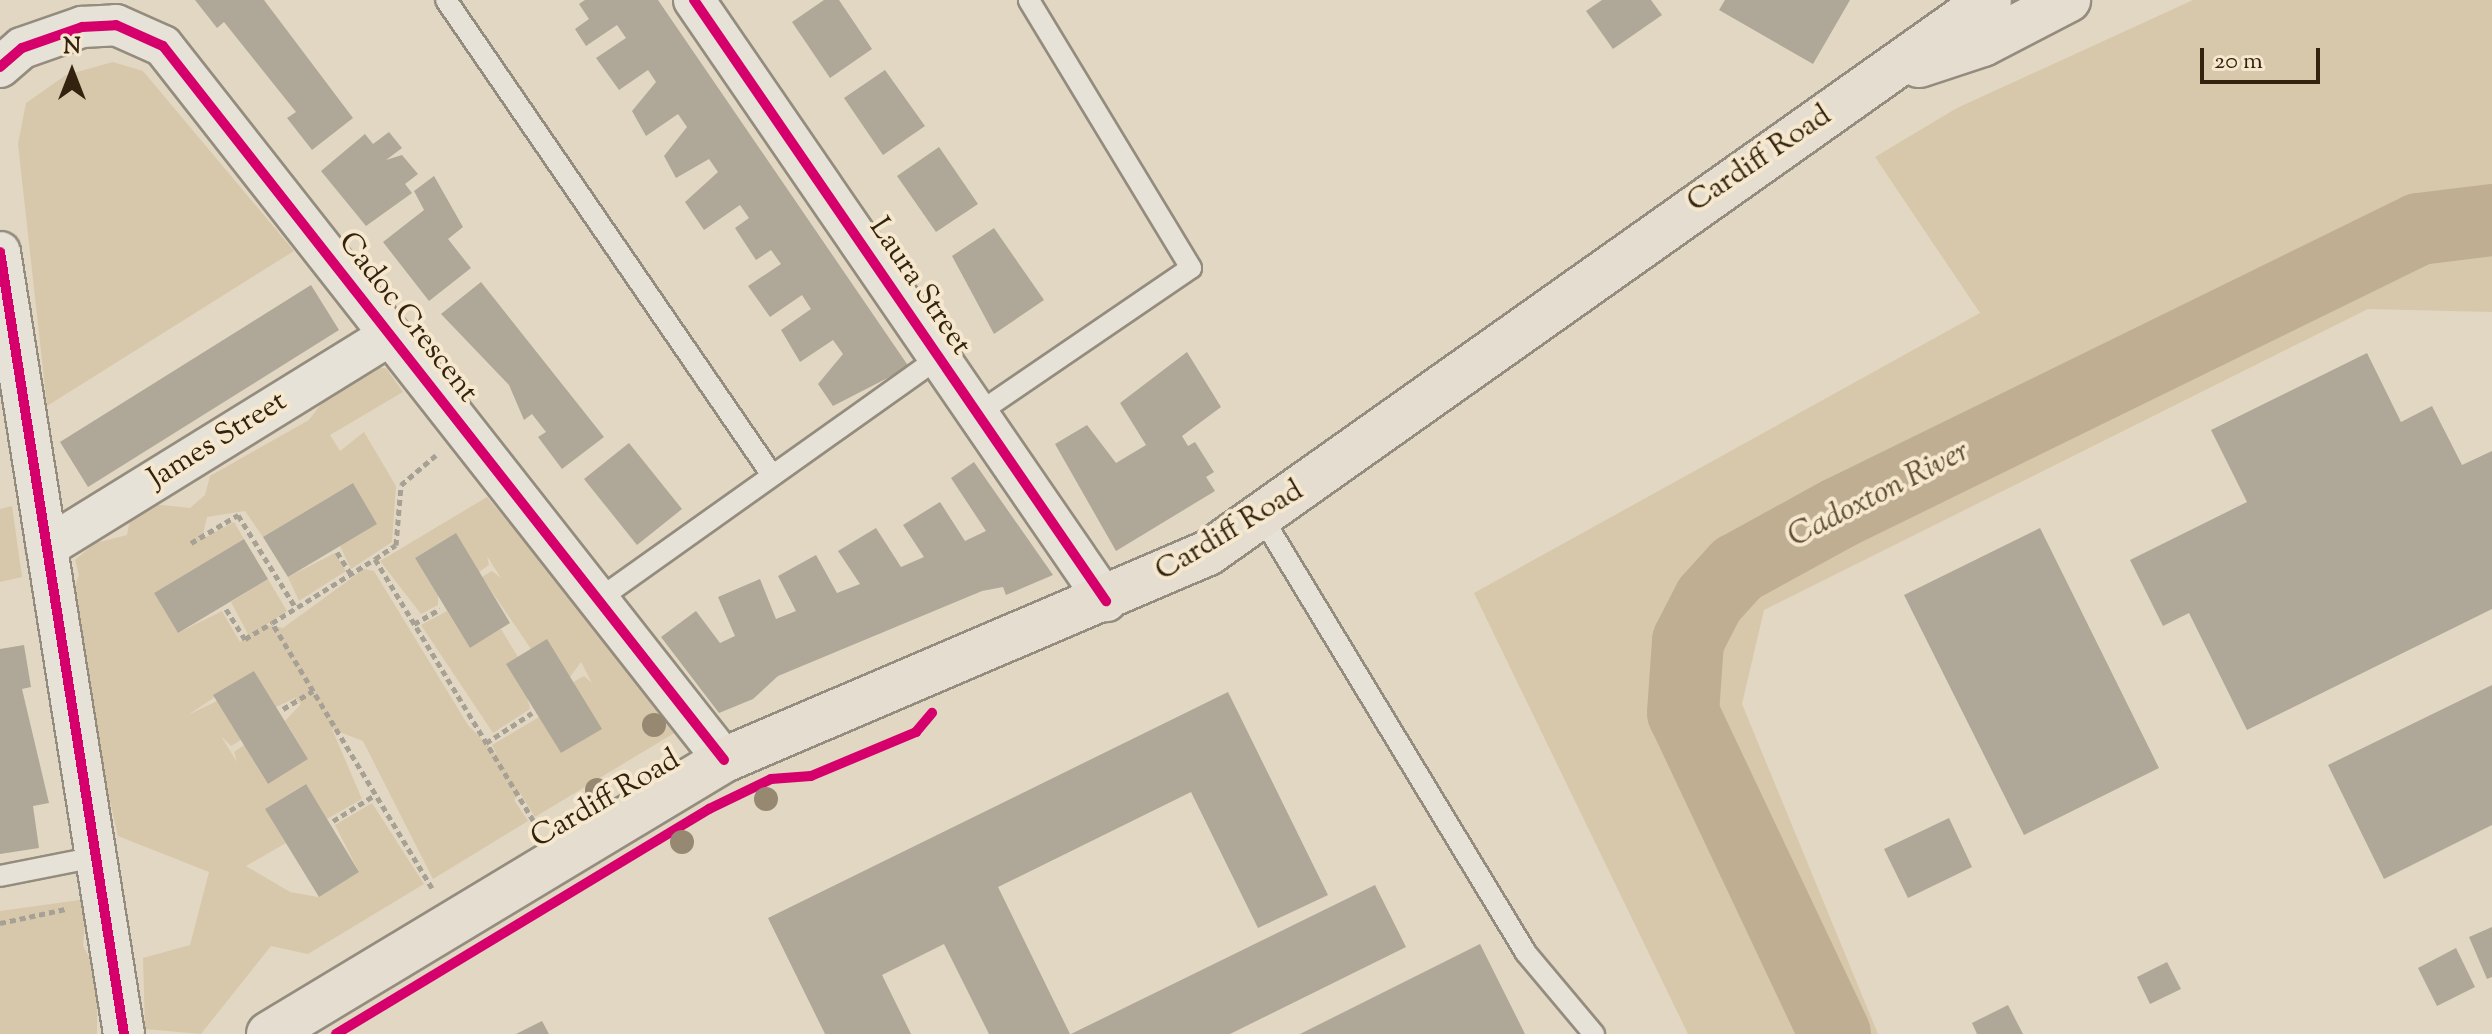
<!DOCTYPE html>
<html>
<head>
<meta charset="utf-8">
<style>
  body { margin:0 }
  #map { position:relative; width:2492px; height:1034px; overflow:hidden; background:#e2d7c2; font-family:"Sorts Mill Goudy",serif }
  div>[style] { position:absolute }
  .green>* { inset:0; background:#d8c8ab }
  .river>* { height:72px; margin:-36px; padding:0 36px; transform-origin:36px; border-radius:36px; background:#bfae91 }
  .building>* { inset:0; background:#afa797 }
  .path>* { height:5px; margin-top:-2.5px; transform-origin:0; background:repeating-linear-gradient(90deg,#a6a095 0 6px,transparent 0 10px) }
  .roads { filter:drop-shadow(2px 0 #948c7e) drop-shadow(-2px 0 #948c7e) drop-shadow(0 2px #948c7e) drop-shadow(0 -2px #948c7e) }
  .service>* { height:20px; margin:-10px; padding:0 10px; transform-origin:10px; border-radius:10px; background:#e7e2d7 }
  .minor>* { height:40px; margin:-20px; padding:0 20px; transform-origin:20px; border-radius:20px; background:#e7e2d7 }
  .primary>* { height:44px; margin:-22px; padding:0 22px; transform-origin:22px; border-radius:22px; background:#e4ddd0 }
  .cycleway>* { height:10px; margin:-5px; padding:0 5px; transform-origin:5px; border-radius:5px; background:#d6006c }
  .trees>* { width:24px; height:24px; margin:-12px; border-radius:50%; background:#978872 }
  span { translate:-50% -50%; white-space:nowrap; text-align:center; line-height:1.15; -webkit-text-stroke:8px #f5e8ce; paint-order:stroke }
  .street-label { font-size:30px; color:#33220e }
  .water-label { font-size:32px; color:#5f4d34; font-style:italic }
  .north { position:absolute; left:32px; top:32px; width:80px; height:80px; -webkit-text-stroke:6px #f5e8ce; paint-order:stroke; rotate:0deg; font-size:22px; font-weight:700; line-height:32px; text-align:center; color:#33220e }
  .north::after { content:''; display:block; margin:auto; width:28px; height:36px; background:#33220e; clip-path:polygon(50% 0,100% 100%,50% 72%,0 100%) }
  .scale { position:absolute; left:2200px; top:48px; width:120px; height:36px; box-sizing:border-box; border:4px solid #33220e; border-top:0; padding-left:10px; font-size:24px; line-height:28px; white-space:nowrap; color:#33220e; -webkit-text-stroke:6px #f5e8ce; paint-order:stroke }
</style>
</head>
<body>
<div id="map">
  <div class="green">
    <div style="clip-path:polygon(2193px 0,2492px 0,2492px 312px,2368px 309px,1764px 610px,1742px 704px,1878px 1034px,1688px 1034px,1474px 593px,1980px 313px,1875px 157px,1957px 108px)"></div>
    <div style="clip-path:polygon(113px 62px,143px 71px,294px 251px,47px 406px,18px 144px,26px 103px,66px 75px)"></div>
    <div style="clip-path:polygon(evenodd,377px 368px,386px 368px,403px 392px,330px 435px,340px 451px,364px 432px,396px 486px,392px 542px,351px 569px,340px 546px,377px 524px,353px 483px,263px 537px,245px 511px,207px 517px,202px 539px,234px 522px,244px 539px,154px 593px,178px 633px,222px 611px,240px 642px,248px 634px,231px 602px,268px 579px,287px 611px,266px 625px,283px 628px,364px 569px,374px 571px,468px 725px,497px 755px,492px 745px,539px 717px,561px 753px,601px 729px,573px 682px,584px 676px,592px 683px,581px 662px,570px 677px,531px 649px,482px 577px,492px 571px,501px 578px,487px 556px,489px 565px,479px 572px,455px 534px,415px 558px,438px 595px,438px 605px,421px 614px,380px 561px,487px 497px,681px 729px,535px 817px,520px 793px,514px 800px,528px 821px,433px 879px,363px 741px,332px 729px,362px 799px,327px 819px,305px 784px,265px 809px,286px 843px,246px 866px,290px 892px,318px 897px,359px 872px,335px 825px,372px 803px,424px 884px,308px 954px,271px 946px,201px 1034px,145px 1029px,143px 958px,190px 945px,209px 872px,118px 836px,66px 613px,79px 575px,75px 560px,95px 543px,127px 535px,133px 502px,190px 508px,205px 495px,210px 476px,309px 420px,324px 400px,377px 368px,254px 671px,276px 707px,295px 698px,301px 704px,285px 721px,308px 759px,268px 784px,244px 745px,234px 752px,237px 762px,221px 736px,231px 746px,241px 740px,217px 701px,188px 715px,254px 671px)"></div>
    <div style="clip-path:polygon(12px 506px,22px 577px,0 582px,0 509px)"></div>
    <div style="clip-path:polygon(335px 553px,346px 571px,299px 601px,288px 577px)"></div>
    <div style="clip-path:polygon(447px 611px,470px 648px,501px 629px,518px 657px,530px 709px,493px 733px,421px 625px)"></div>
    <div style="clip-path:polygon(87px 899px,83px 946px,97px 971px,97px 1034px,0 1034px,0 911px)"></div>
  </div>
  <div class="river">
    <div style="left:1835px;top:1034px;width:355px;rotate:-115.3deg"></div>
    <div style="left:1683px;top:713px;width:72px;rotate:-86deg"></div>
    <div style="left:1688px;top:641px;width:46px;rotate:-62.9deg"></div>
    <div style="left:1709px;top:600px;width:42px;rotate:-47.9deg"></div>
    <div style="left:1737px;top:569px;width:116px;rotate:-28.8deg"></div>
    <div style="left:1839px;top:513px;width:646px;rotate:-26.09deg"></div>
    <div style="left:2419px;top:229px;width:74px;rotate:-7deg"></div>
  </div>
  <div class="building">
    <div style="clip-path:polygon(195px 0,264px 0,353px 118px,312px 150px,287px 118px,296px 112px,224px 22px,217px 28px)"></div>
    <div style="clip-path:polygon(585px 0,658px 0,909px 367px,833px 406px,818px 384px,843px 354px,833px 340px,800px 362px,781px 330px,811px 309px,802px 295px,770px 317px,748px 286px,781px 264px,771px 250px,756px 260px,735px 228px,749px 218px,740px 205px,704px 230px,685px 202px,718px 172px,709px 159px,676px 178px,664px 156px,687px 127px,678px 114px,646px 136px,632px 111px,656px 82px,648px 70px,619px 90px,596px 58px,626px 38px,617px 25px,586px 46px,575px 29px,589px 19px,579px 4px)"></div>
    <div style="clip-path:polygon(824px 0,839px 0,872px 49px,830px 78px,792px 22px)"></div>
    <div style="clip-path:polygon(1602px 0,1651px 0,1662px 15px,1613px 49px,1586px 11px)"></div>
    <div style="clip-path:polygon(1725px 0,1850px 0,1813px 64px,1719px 10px)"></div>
    <div style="clip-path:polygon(885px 70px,925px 126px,883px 155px,844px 98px)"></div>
    <div style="clip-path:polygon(389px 132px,402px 148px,386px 160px,402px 155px,418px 174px,405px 184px,412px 193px,366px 226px,321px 171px,365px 134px,373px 144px)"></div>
    <div style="clip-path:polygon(939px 147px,978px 204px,936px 232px,897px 176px)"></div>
    <div style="clip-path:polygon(434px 176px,463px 227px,448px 239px,471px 268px,429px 301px,383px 242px,424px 210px,414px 191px)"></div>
    <div style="clip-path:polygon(994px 228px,1044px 300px,994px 334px,952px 256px)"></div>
    <div style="clip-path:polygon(481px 282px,604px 437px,562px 469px,538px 437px,546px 432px,532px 414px,524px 420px,509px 385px,441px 314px)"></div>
    <div style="clip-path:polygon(311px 285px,339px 330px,88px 487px,60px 442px)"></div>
    <div style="clip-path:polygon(1187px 352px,1221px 407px,1182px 436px,1188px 446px,1195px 442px,1214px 472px,1206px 477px,1215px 491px,1116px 551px,1055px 444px,1087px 425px,1116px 463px,1146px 445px,1120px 403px)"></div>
    <div style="clip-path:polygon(2367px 353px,2401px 422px,2432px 406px,2462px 465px,2492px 451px,2492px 609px,2247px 730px,2189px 613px,2163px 626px,2130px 560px,2247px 502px,2211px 430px)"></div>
    <div style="clip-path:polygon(629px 443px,682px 509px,637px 545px,584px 479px)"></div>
    <div style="clip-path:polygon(974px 462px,1053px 575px,1006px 595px,1003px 587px,982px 591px,778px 676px,753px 699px,719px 713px,661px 637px,696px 611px,720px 643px,735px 636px,718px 597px,760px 579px,776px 619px,796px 611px,778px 576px,816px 555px,837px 593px,860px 584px,838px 551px,876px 528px,901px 567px,924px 557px,903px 525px,940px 502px,965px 541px,986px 531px,951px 478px)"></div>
    <div style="clip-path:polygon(353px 483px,377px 524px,288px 577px,263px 537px)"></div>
    <div style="clip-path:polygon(2040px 528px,2159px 768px,2024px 835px,1904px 595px)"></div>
    <div style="clip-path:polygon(456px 533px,510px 623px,470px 648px,415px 558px)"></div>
    <div style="clip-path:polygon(244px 539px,268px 579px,178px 633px,154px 593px)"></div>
    <div style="clip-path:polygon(547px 639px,602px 729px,561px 753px,506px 664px)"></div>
    <div style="clip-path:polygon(24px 645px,31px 687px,22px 689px,49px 803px,33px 806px,39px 848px,0 854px,0 649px)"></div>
    <div style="clip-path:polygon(254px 671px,308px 759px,268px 784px,213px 695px)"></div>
    <div style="clip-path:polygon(2492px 685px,2492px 825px,2384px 879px,2328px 765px)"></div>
    <div style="clip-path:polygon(1228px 692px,1328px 895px,1258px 928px,1191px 792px,998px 887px,1070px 1034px,989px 1034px,944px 944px,882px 975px,911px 1034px,825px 1034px,768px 918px)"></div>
    <div style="clip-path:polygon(306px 784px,359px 872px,319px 897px,265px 809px)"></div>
    <div style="clip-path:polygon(1949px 818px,1972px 867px,1908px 898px,1884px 849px)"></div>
    <div style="clip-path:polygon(1375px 885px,1406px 947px,1230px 1034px,1071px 1034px)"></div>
    <div style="clip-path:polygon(2492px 927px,2492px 977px,2487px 979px,2469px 937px)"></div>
    <div style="clip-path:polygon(1480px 944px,1525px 1034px,1300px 1034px)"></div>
    <div style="clip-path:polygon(2456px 948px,2475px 987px,2437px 1006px,2418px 968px)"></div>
    <div style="clip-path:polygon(2167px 962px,2181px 989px,2150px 1004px,2137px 977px)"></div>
    <div style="clip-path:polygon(2008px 1005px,2023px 1034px,1977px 1034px,1972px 1023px)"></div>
    <div style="clip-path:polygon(542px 1021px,549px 1034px,516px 1034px)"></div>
  </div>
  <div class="path">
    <div style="left:191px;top:543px;width:55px;rotate:-30.8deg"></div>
    <div style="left:238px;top:515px;width:110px;rotate:58.1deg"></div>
    <div style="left:337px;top:552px;width:26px;rotate:58deg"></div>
    <div style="left:375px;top:559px;width:25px;rotate:-34deg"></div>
    <div style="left:396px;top:545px;width:60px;rotate:-85.2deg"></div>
    <div style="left:401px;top:485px;width:46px;rotate:-40.6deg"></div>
    <div style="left:226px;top:609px;width:36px;rotate:58deg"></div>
    <div style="left:245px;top:639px;width:31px;rotate:-31deg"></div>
    <div style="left:414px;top:624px;width:30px;rotate:-30deg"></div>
    <div style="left:283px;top:709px;width:35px;rotate:-31deg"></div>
    <div style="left:486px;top:743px;width:55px;rotate:-33.1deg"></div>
    <div style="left:333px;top:821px;width:49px;rotate:-31.8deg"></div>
    <div style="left:432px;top:888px;width:310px;rotate:-121.1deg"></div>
    <div style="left:272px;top:623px;width:121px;rotate:-31.9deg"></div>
    <div style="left:375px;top:559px;width:311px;rotate:58.8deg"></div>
    <div style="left:0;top:923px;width:67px;rotate:-12deg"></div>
  </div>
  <div class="roads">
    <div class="service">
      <div style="left:446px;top:0;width:576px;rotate:55.54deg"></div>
      <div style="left:977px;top:414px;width:259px;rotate:-34.3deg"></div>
      <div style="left:1191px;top:268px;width:313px;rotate:-121.2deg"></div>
      <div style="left:1263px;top:519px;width:507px;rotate:58.78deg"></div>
      <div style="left:1526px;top:953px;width:106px;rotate:50deg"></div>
      <div style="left:599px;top:599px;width:416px;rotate:-35.4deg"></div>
      <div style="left:0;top:876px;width:98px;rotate:-11.2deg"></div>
    </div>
    <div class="minor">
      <div style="left:694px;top:0;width:729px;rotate:55.57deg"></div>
      <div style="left:0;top:67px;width:29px;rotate:-41deg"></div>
      <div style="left:22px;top:48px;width:64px;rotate:-19.3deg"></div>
      <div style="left:82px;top:27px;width:34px;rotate:-3deg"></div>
      <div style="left:116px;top:25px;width:51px;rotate:24.1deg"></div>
      <div style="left:163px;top:46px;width:908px;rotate:51.84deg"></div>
      <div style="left:0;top:252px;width:792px;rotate:80.99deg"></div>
      <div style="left:47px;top:547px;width:402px;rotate:-31.7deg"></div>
    </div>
    <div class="primary">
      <div style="left:1919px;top:65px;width:67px;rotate:-18.2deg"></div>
      <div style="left:1983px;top:44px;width:96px;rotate:-27.4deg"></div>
      <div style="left:269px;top:1034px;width:531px;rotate:-31.06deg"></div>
      <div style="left:724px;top:760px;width:526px;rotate:-23.16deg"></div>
      <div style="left:1208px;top:553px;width:957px;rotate:-35.3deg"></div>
    </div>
  </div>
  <div class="cycleway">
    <div style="left:694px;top:0;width:729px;rotate:55.57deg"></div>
    <div style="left:0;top:67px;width:29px;rotate:-41deg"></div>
    <div style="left:22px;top:48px;width:64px;rotate:-19.3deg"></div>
    <div style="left:82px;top:27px;width:34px;rotate:-3deg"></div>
    <div style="left:116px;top:25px;width:51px;rotate:24.1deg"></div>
    <div style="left:163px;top:46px;width:908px;rotate:51.84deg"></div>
    <div style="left:0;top:252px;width:792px;rotate:80.99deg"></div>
    <div style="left:336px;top:1034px;width:436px;rotate:-31.1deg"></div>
    <div style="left:709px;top:809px;width:69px;rotate:-25.8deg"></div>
    <div style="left:771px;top:779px;width:40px;rotate:-4.3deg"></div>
    <div style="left:811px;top:776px;width:114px;rotate:-22.7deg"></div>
    <div style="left:916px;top:732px;width:25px;rotate:-50deg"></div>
  </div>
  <div class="trees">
    <div style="left:654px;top:725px"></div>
    <div style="left:597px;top:790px"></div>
    <div style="left:766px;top:799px"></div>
    <div style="left:682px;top:842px"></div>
  </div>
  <div class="street-label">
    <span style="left:1760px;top:160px;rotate:-34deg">Cardiff Road</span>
    <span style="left:919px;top:287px;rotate:56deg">Laura Street</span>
    <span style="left:407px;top:318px;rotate:52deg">Cadoc Crescent</span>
    <span style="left:218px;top:441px;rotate:-32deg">James Street</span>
    <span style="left:1230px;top:532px;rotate:-31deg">Cardiff Road</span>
    <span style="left:606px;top:800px;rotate:-30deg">Cardiff Road</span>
  </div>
  <div class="water-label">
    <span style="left:1879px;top:495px;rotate:-27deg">Cadoxton River</span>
  </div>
  <div class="north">N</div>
  <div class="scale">20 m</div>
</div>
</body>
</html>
